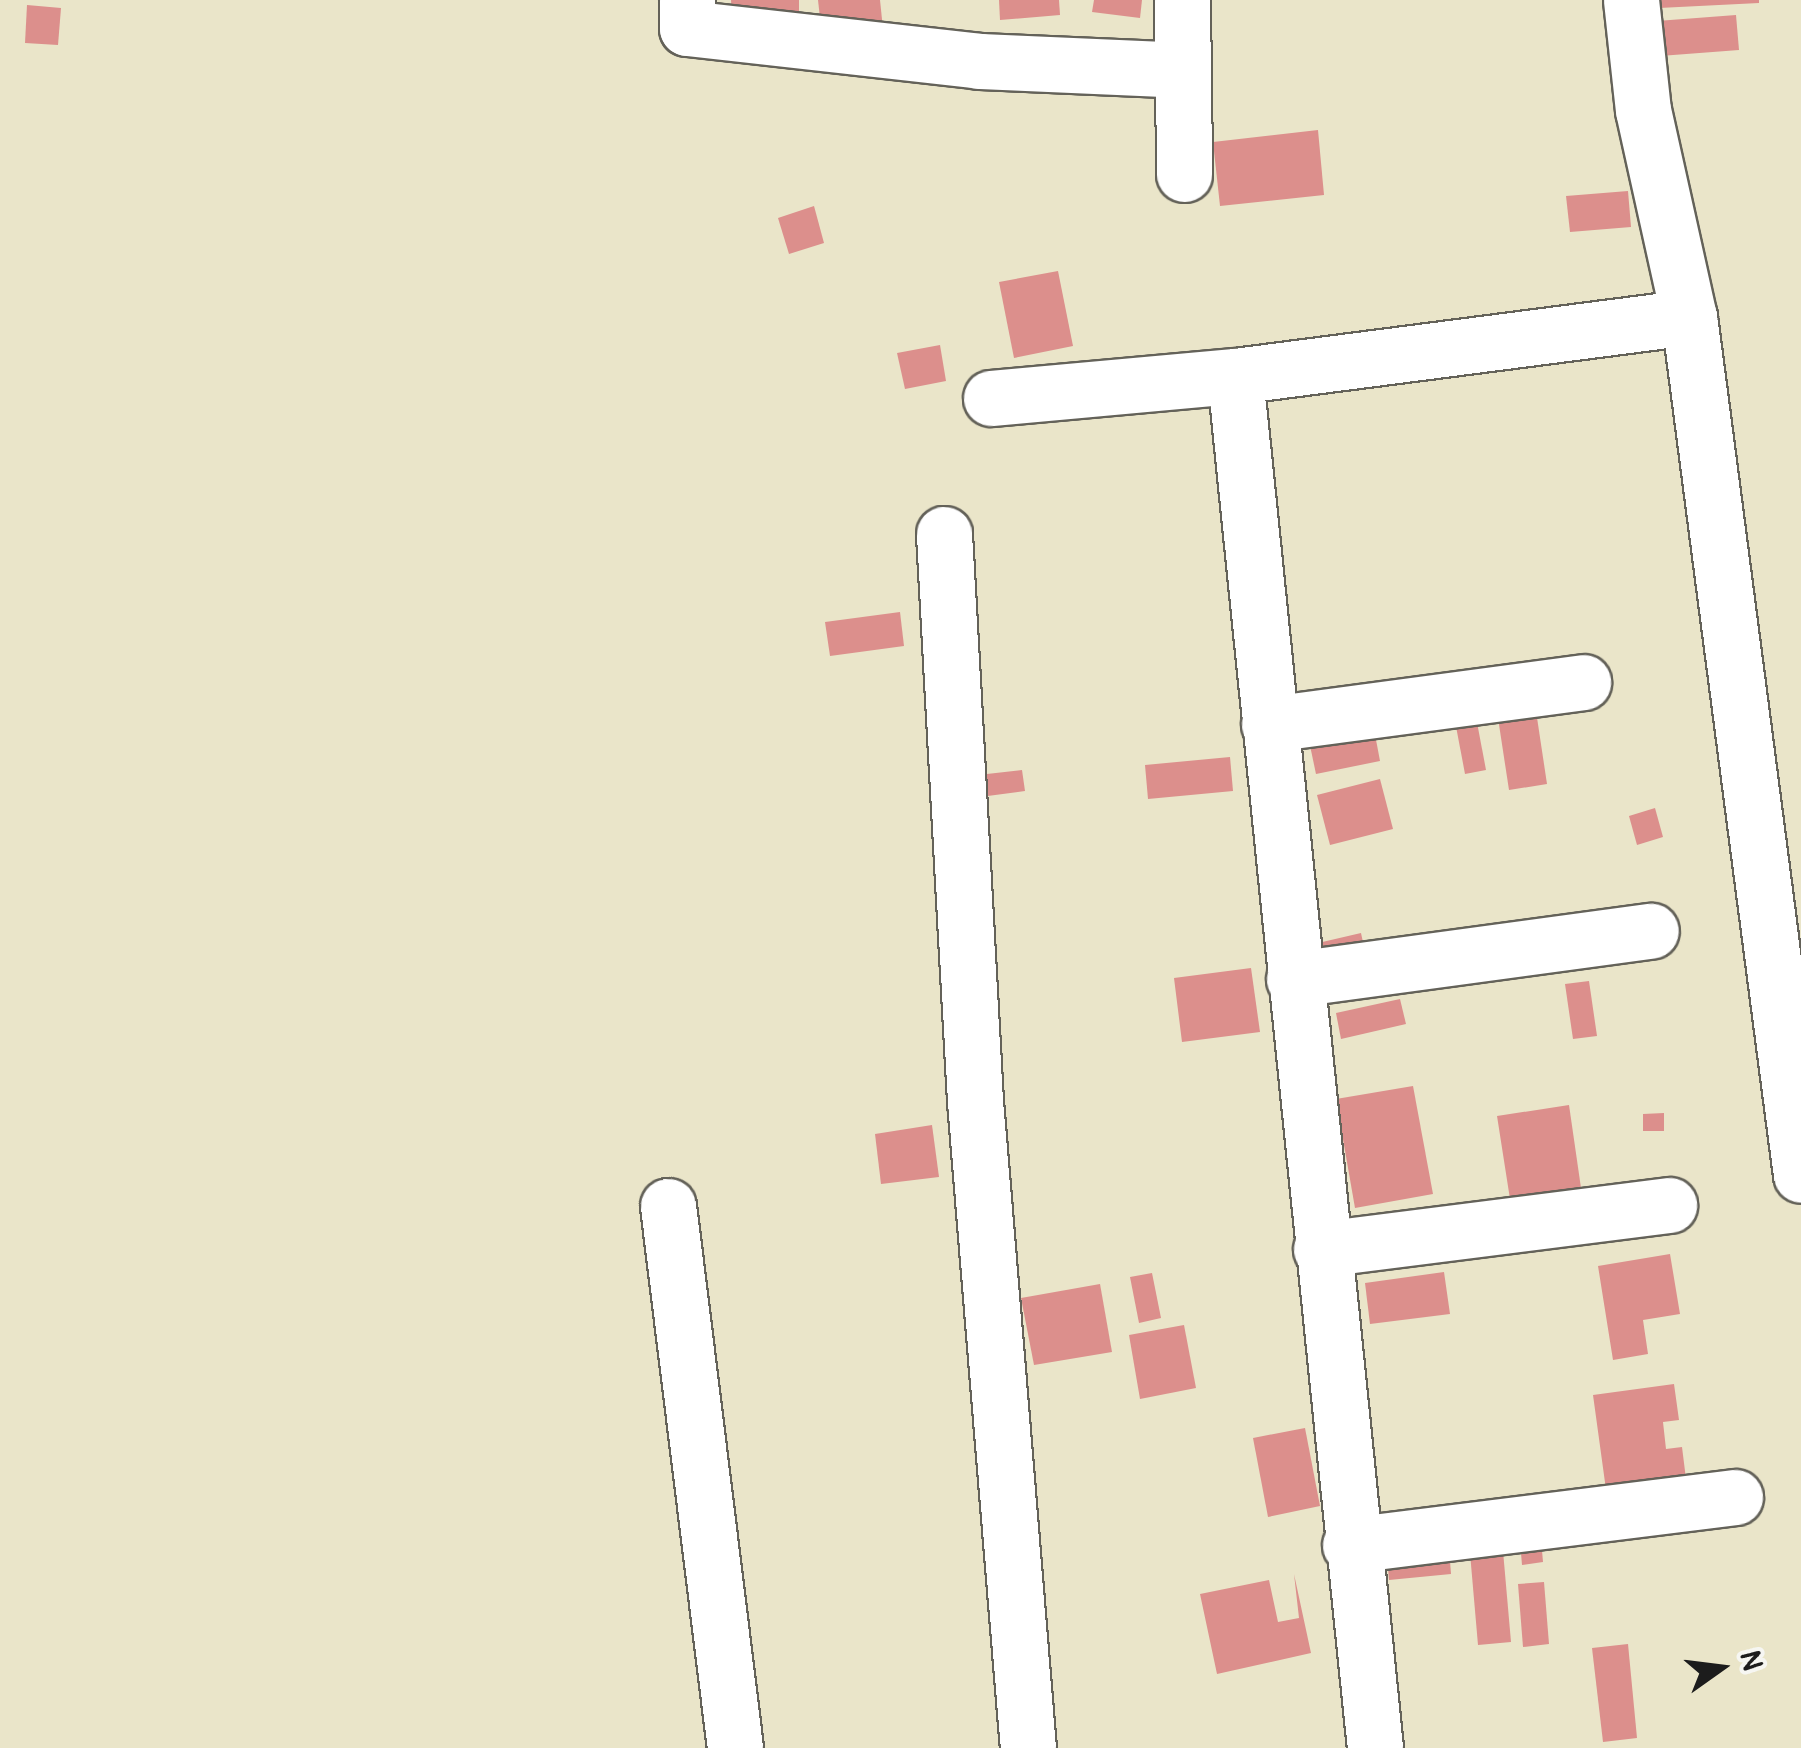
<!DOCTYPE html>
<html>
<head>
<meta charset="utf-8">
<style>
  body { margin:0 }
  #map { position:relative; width:1801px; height:1748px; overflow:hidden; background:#eae5c9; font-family:Pangolin,sans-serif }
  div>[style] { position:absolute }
  .building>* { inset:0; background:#dc8f8c }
  .roads { filter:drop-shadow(2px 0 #646259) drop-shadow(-2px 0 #646259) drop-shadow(0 2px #646259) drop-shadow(0 -2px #646259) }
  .street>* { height:55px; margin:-27.5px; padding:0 27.5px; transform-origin:27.5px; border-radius:27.5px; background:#fff }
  span { translate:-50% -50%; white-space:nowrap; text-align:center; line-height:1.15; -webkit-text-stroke:10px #f6f6f2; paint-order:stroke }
  .north { position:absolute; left:1671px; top:1618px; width:100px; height:100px; -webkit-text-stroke:8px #f6f6f2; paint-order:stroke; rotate:76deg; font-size:28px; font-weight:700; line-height:40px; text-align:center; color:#1c1c1c }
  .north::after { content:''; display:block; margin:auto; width:35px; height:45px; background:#1c1c1c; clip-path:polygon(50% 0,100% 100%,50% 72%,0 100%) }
</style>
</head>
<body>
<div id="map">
  <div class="building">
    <div style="clip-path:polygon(731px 0,799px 0,799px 25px,732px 17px)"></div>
    <div style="clip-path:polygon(818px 0,880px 0,883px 29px,822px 36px)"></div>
    <div style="clip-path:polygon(999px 0,1059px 0,1060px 15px,1000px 20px)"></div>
    <div style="clip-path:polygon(1094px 0,1142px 0,1140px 18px,1092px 12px)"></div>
    <div style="clip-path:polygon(1658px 0,1759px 0,1759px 3px,1659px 8px)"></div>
    <div style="clip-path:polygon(27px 5px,61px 8px,58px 45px,25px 43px)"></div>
    <div style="clip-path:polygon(1736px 15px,1739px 50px,1660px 56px,1657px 21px)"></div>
    <div style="clip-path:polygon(1318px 130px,1324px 195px,1220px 206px,1213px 142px)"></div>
    <div style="clip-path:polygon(1628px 191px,1631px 227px,1570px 232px,1566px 196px)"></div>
    <div style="clip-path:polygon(814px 206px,824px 243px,789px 254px,778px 218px)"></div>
    <div style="clip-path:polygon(1058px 271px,1073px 346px,1014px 358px,999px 282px)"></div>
    <div style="clip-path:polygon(940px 345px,946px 381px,905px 389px,897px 353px)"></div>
    <div style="clip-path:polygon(900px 612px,904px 646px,830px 656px,825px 622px)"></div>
    <div style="clip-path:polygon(1536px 711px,1547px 784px,1509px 790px,1498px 718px)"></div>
    <div style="clip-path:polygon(1476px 717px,1486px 770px,1465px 774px,1455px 721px)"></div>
    <div style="clip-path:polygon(1373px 724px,1380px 761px,1316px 774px,1308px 736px)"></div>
    <div style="clip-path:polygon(1230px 757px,1233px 791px,1148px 799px,1145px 765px)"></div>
    <div style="clip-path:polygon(1022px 770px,1025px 791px,980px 797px,978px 775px)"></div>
    <div style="clip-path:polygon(1380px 779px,1393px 829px,1330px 845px,1317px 795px)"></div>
    <div style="clip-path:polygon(1655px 808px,1663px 837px,1637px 845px,1629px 816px)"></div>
    <div style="clip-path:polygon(1361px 933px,1366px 956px,1323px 966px,1318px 943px)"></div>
    <div style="clip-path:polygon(1251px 968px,1260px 1032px,1182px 1042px,1174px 978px)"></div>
    <div style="clip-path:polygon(1589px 981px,1597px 1036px,1573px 1039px,1565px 984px)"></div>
    <div style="clip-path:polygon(1400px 999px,1406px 1024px,1341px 1039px,1336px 1013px)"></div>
    <div style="clip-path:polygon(1413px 1086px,1433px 1194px,1355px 1208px,1336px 1099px)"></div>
    <div style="clip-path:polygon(1569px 1105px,1581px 1188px,1510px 1199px,1497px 1116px)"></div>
    <div style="clip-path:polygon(1664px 1113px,1664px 1131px,1643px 1131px,1643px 1114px)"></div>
    <div style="clip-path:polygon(932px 1125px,939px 1177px,881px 1184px,875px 1134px)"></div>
    <div style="clip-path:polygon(1670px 1254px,1680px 1314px,1643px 1320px,1648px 1354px,1613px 1360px,1598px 1266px)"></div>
    <div style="clip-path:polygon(1444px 1272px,1450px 1314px,1370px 1324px,1365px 1283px)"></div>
    <div style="clip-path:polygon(1152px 1273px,1161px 1318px,1139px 1323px,1130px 1277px)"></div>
    <div style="clip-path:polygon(1100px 1284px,1112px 1352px,1034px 1365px,1021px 1298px)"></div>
    <div style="clip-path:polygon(1184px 1325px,1196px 1388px,1140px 1399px,1129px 1335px)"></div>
    <div style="clip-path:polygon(1674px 1384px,1679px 1420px,1663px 1422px,1666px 1449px,1682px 1447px,1687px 1487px,1607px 1497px,1593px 1395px)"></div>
    <div style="clip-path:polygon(1305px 1428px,1320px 1506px,1268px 1517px,1253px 1438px)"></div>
    <div style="clip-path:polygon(1541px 1539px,1543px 1562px,1522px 1565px,1520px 1541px)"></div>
    <div style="clip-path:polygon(1449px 1548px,1451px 1574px,1389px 1580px,1387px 1555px)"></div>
    <div style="clip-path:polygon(1503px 1551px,1511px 1642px,1478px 1645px,1470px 1553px)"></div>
    <div style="clip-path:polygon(1294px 1574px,1311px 1653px,1217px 1674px,1200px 1594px,1269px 1580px,1278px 1622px,1299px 1618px)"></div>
    <div style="clip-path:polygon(1544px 1582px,1549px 1644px,1523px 1647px,1518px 1584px)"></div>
    <div style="clip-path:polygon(1628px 1644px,1637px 1738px,1603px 1742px,1592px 1648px)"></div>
  </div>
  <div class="roads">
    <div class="street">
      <div style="left:687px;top:0;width:28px;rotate:90deg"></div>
      <div style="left:687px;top:28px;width:294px;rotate:6.4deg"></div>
      <div style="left:979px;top:61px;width:203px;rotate:2.5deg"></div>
      <div style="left:1182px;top:0;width:174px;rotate:89.3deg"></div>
      <div style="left:1631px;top:0;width:111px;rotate:83.8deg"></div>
      <div style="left:1643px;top:110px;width:212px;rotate:77.5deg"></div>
      <div style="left:991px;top:398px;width:245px;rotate:-5.2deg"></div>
      <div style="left:944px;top:534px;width:568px;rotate:86.87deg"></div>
      <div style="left:975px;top:1101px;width:649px;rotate:85.32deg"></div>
      <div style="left:1269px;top:724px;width:317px;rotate:-7.6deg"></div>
      <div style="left:1294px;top:979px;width:360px;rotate:-7.7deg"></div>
      <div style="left:668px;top:1206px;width:546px;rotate:82.95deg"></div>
      <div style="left:1321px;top:1249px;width:351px;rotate:-7.2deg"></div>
      <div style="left:1350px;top:1545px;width:388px;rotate:-7.1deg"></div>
      <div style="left:1375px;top:1748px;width:1379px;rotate:-95.83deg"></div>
      <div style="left:1235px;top:376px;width:458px;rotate:-7.4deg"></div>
      <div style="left:1689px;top:317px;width:865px;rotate:82.56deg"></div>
    </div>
  </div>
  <div class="north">N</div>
</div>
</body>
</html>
